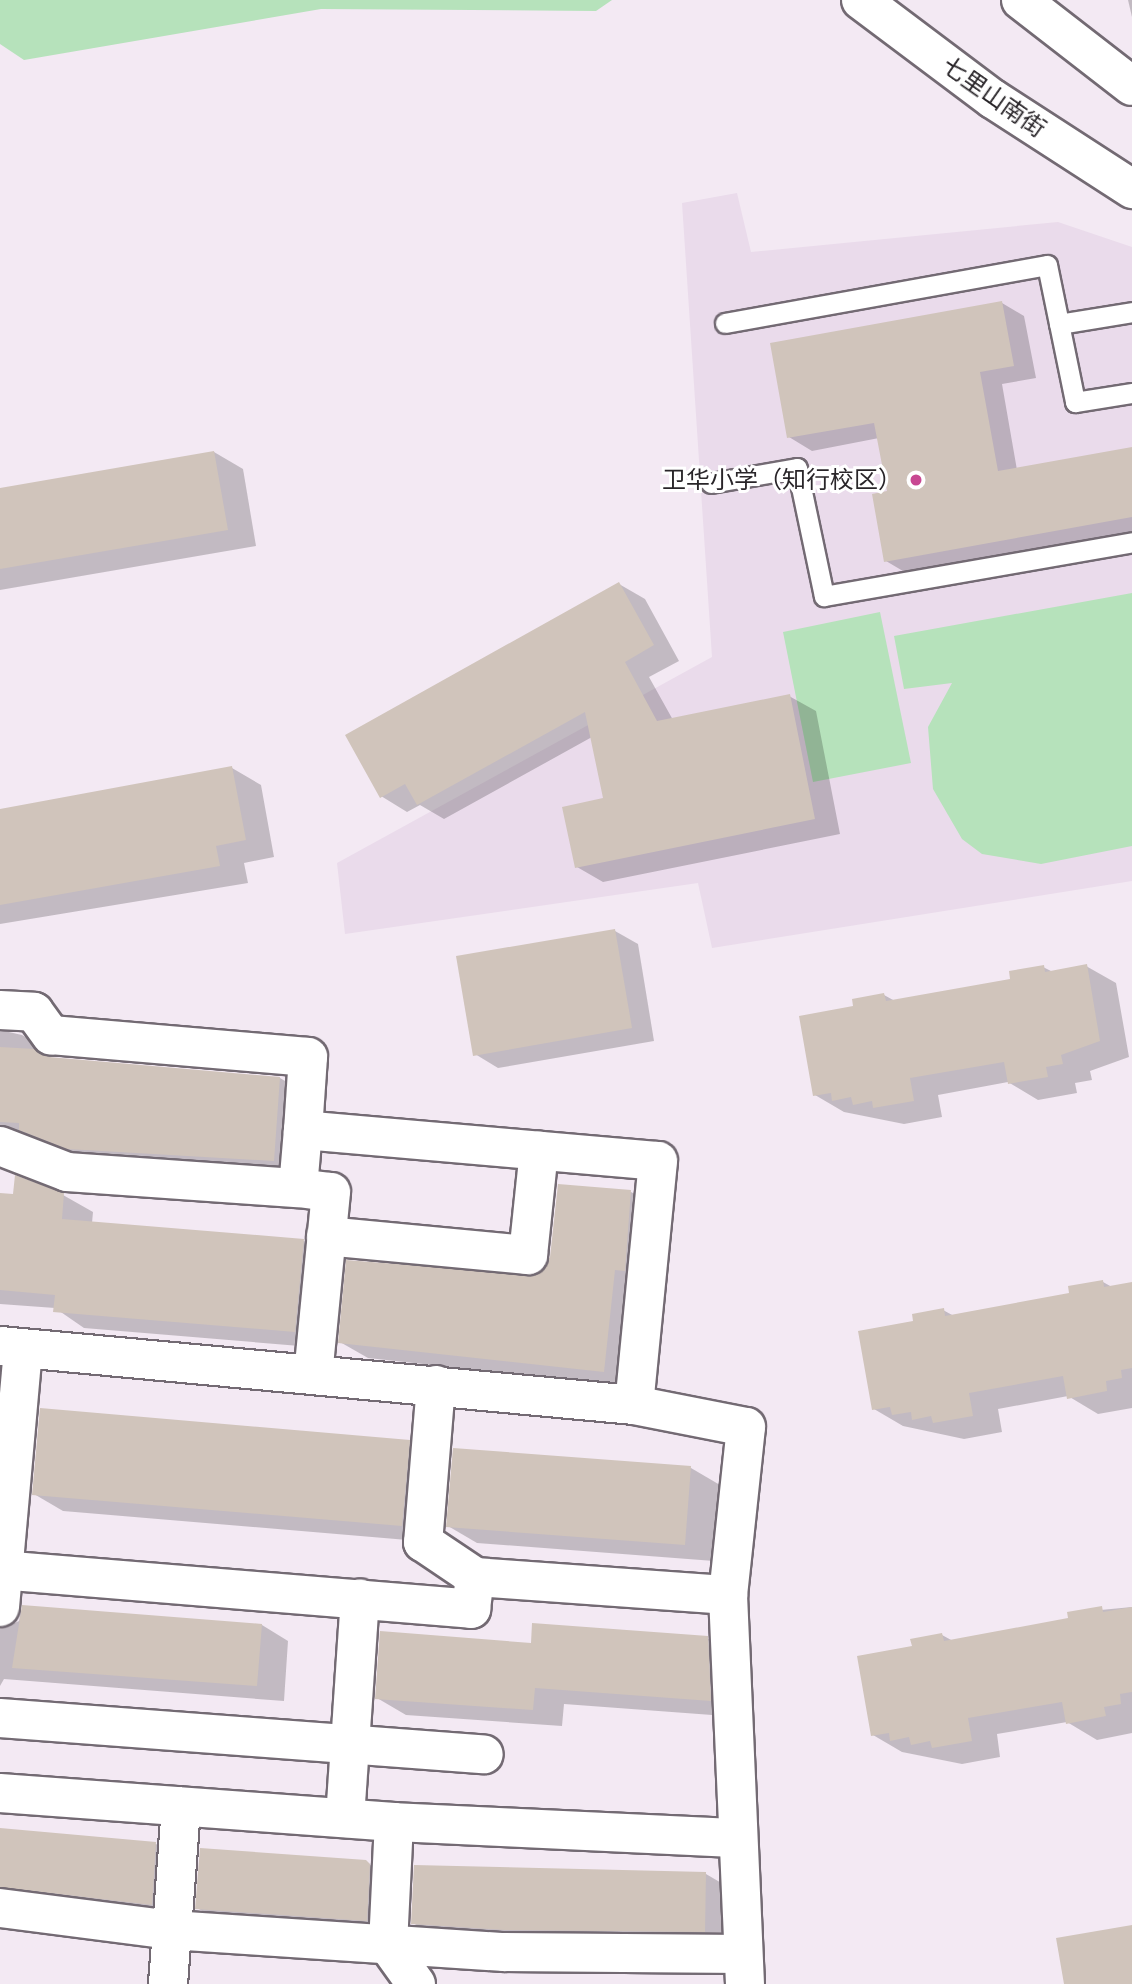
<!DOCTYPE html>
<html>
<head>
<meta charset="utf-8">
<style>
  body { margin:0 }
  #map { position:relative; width:1132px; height:1984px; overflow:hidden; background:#f3e9f3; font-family:Inter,"Noto Sans SC",sans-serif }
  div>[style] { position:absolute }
  .built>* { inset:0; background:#eadbeb }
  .green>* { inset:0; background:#b6e2bb }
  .shadow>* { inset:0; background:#0003 }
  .building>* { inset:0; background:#d0c4bb }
  .roads { filter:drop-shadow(2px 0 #736a73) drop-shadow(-2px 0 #736a73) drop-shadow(0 2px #736a73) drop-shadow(0 -2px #736a73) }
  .lane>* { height:19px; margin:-9.5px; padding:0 9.5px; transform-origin:9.5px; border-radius:9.5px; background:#fff }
  .street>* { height:38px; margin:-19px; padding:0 19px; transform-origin:19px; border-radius:19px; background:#fff }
  .secondary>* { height:38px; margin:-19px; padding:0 19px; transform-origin:19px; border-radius:19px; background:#fff }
  .dots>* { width:19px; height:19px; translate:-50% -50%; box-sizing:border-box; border:4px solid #fff; border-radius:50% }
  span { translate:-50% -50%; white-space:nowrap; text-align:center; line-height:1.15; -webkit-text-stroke:6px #fff; paint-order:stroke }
  .street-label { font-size:24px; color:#292529 }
  .poi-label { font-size:24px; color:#292529 }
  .right { translate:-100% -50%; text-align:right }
</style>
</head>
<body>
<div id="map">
  <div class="built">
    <div style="clip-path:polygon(737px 193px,751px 252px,1058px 222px,1132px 247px,1132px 881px,712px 948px,698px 883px,345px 934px,337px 863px,712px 657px,682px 203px)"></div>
  </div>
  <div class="green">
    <div style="clip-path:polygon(0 0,612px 0,596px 11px,321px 9px,24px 60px,0 44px)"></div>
    <div style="clip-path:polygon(1132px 593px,1132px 846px,1041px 864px,982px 854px,962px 839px,933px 789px,928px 727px,952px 683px,904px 689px,894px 636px)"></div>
    <div style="clip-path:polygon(880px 612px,911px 763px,813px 782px,783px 632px)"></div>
  </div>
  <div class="shadow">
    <div style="clip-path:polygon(1128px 0,1132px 0,1132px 17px)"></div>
    <div style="clip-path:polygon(1002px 303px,1024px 316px,1036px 378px,1002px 384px,1017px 470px,1132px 448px,1132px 534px,908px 574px,886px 561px,889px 492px,879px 438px,812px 451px,789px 437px)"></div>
    <div style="clip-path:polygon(214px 452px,243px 469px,256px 546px,0 590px,0 489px)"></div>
    <div style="clip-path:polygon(619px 584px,645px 599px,679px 661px,649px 677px,673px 720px,789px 696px,816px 711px,840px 834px,603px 882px,577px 867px,605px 800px,592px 737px,444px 819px,420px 805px,407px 812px,381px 796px)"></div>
    <div style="clip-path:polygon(232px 768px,261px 785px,274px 857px,244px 863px,248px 883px,0 924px,0 810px)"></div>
    <div style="clip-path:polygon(615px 931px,638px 944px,654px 1041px,498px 1068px,475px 1054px)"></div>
    <div style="clip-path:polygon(1086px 966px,1116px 983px,1129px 1057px,1090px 1071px,1092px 1080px,1075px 1083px,1077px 1093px,1038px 1100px,1008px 1082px,938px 1095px,942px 1117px,904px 1124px,844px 1112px,815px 1095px,855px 1008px,884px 995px,895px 1001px,1012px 980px,1043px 967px,1053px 972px)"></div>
    <div style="clip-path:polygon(0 1030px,22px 1035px,49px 1051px,51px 1059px,280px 1078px,307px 1094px,301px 1176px,96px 1161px,35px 1137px,0 1135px)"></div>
    <div style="clip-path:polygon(559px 1186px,631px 1192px,659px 1208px,632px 1387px,368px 1358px,340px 1342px,537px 1277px,551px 1258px)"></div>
    <div style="clip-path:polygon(0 1195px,63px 1195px,93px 1212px,92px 1223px,304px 1241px,333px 1258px,324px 1348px,84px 1328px,55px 1308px,0 1304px)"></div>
    <div style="clip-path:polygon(1103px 1282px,1112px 1287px,1132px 1284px,1132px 1408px,1098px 1414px,1068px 1396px,998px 1409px,1002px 1432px,964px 1439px,903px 1426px,874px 1409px,915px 1323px,943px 1310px,954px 1316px,1071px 1295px)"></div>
    <div style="clip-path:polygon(409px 1441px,438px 1458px,431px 1542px,63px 1511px,34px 1494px)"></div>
    <div style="clip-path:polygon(691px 1468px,720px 1485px,714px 1561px,477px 1543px,448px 1526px)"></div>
    <div style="clip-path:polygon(23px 1607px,262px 1625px,288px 1641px,284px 1701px,4px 1679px,0 1686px,0 1609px,5px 1612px,6px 1627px,19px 1621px)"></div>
    <div style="clip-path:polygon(1132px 1607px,1132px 1733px,1097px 1740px,1067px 1722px,997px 1734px,1000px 1757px,962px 1764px,902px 1752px,873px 1735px,914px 1647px,942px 1635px,953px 1641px,1070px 1620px,1069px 1613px)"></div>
    <div style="clip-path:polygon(707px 1638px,737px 1655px,739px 1717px,564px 1704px,562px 1726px,406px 1715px,377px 1698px,533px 1644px)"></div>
    <div style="clip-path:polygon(0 1829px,156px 1844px,179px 1857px,174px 1917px,0 1902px)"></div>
    <div style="clip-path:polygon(365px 1862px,389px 1876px,390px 1933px,220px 1921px,197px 1908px)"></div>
    <div style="clip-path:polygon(706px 1874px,735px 1891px,734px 1948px,442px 1940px,413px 1923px)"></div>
  </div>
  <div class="building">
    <div style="clip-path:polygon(1002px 301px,1014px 366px,980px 372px,998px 471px,1132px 447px,1132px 517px,884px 562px,872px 494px,887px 491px,874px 423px,787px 438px,770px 343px)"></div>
    <div style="clip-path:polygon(214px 451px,228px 530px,0 569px,0 488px)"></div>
    <div style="clip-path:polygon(619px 582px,654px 645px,625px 662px,657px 721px,790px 694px,815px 819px,575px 868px,562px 807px,603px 798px,585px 712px,417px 805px,405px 784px,380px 798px,345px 735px)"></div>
    <div style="clip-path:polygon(232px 766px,246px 840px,216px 846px,220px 866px,0 905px,0 809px)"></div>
    <div style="clip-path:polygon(615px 929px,632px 1028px,473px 1056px,456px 956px)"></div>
    <div style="clip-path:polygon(1087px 964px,1100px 1041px,1061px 1055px,1063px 1064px,1046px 1067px,1048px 1077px,1008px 1084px,1004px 1062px,910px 1078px,914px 1101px,873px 1108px,872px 1101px,853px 1105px,851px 1097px,832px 1101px,831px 1093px,813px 1096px,799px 1016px,853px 1006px,852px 999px,884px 993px,886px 1001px,1010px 979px,1009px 971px,1044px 965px,1045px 972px)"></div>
    <div style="clip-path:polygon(0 1047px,35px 1049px,49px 1057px,280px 1077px,274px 1161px,67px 1149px,19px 1130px,19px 1123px,0 1122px)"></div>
    <div style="clip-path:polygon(15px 1175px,64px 1193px,62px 1219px,304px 1239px,295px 1332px,53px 1312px,55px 1295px,0 1290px,0 1193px,13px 1194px)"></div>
    <div style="clip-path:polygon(558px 1184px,631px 1190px,625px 1271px,615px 1270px,604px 1372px,338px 1343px,346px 1260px,536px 1275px,550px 1257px)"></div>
    <div style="clip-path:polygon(1103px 1280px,1104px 1287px,1132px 1282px,1132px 1368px,1121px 1370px,1122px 1378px,1106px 1381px,1107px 1391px,1067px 1399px,1063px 1376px,969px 1393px,973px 1416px,933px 1423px,931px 1416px,912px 1420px,911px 1412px,892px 1415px,890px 1407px,872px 1410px,858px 1331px,913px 1321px,912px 1314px,944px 1308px,945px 1316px,1069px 1293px,1068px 1286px)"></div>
    <div style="clip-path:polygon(40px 1408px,410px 1440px,402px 1526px,32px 1495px)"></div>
    <div style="clip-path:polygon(453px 1448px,691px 1466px,685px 1545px,446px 1527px)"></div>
    <div style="clip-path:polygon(22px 1605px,262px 1624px,257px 1686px,12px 1668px)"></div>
    <div style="clip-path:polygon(1102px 1606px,1103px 1612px,1132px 1607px,1132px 1692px,1120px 1694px,1121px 1704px,1104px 1707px,1106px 1716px,1066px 1724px,1062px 1702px,968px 1718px,972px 1741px,932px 1748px,930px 1741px,911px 1745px,909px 1737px,890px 1741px,889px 1733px,871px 1736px,857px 1656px,912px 1646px,910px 1639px,942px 1633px,944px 1641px,1068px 1618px,1067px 1612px)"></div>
    <div style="clip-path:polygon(532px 1623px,708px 1636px,711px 1701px,535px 1688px,533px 1710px,375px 1699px,380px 1631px,531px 1643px)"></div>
    <div style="clip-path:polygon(0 1828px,156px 1842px,152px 1905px,0 1887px)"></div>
    <div style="clip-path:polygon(200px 1848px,366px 1860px,370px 1864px,367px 1921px,195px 1909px)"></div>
    <div style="clip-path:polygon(414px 1865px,706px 1872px,705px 1932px,505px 1930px,411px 1924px)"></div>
    <div style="clip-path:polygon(1132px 1925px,1132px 1984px,1064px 1984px,1056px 1938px)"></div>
  </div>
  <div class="roads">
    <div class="lane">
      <div style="left:725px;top:323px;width:327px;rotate:-10.2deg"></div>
      <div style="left:1047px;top:265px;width:140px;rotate:78.4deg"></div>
      <div style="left:1075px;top:402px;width:58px;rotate:-9deg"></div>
      <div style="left:1059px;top:324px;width:74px;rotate:-9.3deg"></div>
      <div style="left:711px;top:483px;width:87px;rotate:-9.9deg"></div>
      <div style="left:797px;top:468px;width:131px;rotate:78.1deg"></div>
      <div style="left:824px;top:596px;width:313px;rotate:-9.9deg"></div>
    </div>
    <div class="street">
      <div style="left:1021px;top:0;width:140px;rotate:37.8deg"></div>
      <div style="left:0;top:1010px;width:34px;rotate:3deg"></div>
      <div style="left:34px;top:1012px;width:29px;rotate:54deg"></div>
      <div style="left:51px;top:1035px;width:258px;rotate:4.9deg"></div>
      <div style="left:308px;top:1057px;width:73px;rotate:93.9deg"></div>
      <div style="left:303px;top:1130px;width:356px;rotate:5deg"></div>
      <div style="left:658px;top:1161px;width:245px;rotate:95.6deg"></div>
      <div style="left:634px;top:1405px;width:637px;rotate:-174.68deg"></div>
      <div style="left:0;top:1146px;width:72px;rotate:21.2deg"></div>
      <div style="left:67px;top:1172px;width:232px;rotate:4deg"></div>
      <div style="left:298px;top:1188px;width:58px;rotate:-85.1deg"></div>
      <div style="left:298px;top:1188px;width:33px;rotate:7deg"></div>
      <div style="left:331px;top:1192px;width:183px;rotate:95.6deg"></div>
      <div style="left:326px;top:1236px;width:203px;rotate:5.4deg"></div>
      <div style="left:528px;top:1255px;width:105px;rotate:-84deg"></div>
      <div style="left:436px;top:1385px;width:158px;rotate:94.7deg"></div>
      <div style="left:423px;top:1542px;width:63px;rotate:33.9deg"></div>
      <div style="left:634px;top:1405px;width:114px;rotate:11.1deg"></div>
      <div style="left:746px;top:1427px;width:169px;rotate:96.1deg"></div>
      <div style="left:728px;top:1595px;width:389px;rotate:87.5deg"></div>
      <div style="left:0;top:1570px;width:473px;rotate:4.7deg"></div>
      <div style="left:471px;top:1609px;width:32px;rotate:-83deg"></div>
      <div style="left:475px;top:1577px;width:254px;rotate:4.1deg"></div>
      <div style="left:0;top:1607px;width:259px;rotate:-84.9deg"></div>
      <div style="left:0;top:1718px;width:485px;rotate:4.3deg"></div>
      <div style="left:0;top:1793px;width:395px;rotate:4.2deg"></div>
      <div style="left:394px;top:1822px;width:342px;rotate:2.7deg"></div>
      <div style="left:345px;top:1818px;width:220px;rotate:-86.1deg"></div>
      <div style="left:394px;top:1822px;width:123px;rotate:92.8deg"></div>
      <div style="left:388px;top:1945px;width:48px;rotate:54.3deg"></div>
      <div style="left:0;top:1908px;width:172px;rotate:7.3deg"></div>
      <div style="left:171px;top:1930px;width:334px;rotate:3.8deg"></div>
      <div style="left:504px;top:1952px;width:239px;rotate:0.5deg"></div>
      <div style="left:168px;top:1984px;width:178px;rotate:-85.8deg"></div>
    </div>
    <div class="secondary">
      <div style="left:861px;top:0;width:165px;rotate:36.9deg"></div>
      <div style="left:993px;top:99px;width:166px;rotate:32.9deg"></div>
    </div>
  </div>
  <div class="dots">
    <div style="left:916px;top:480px;background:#c84792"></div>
  </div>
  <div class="street-label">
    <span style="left:994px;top:97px;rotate:35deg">七里山南街</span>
  </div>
  <div class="poi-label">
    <span class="right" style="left:902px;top:480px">卫华小学（知行校区）</span>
  </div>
</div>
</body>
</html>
